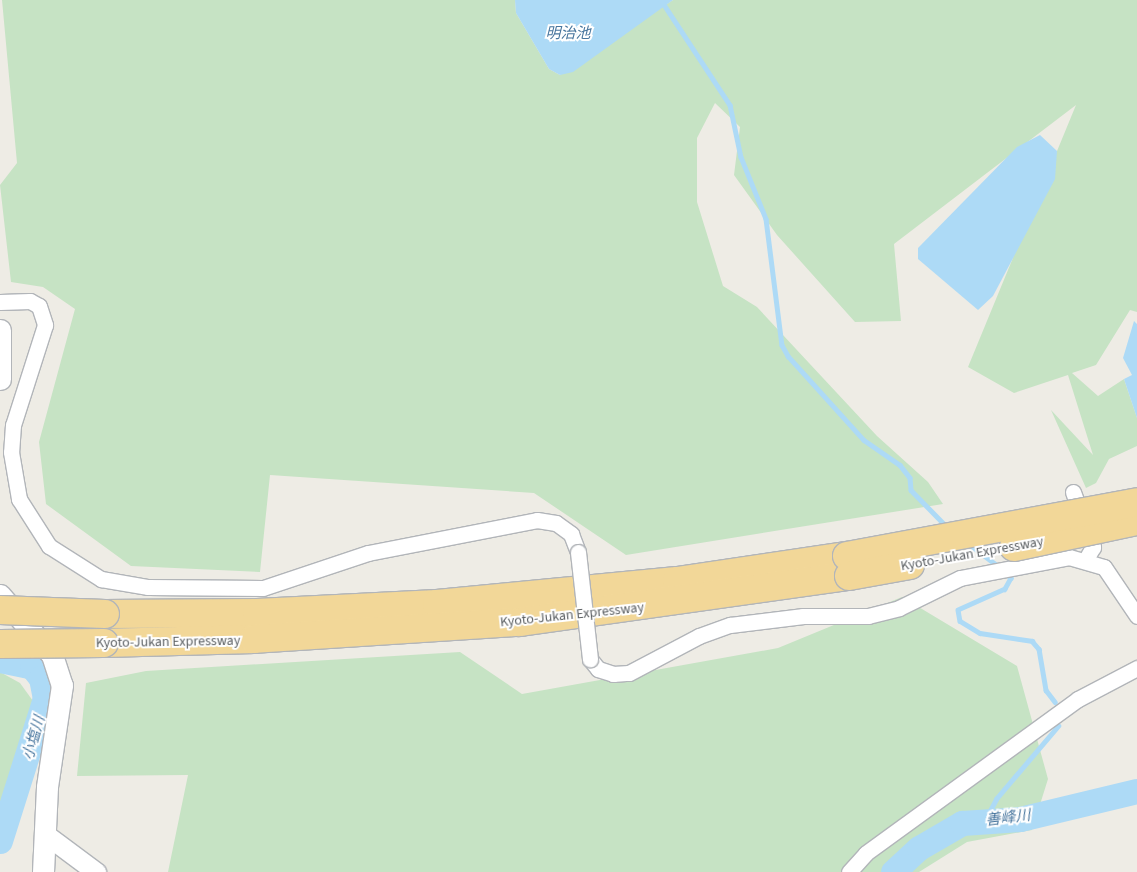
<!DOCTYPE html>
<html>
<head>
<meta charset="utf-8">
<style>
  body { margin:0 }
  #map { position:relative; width:1137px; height:872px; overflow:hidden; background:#eeece5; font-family:"Source Sans 3","Noto Sans JP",sans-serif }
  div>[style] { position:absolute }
  .green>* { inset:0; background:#c6e3c4 }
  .water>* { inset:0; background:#addaf6 }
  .stream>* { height:4.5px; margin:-2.25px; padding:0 2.25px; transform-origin:2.25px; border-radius:2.25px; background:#addaf6 }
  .river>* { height:25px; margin:-12.5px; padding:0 12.5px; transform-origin:12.5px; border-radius:12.5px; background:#addaf6 }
  .roads { filter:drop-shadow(1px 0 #b2b5b9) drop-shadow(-1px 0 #b2b5b9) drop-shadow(0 1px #b2b5b9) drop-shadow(0 -1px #b2b5b9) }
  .minor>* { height:15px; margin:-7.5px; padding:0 7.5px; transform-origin:7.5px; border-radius:7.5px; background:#fff }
  .tertiary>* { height:19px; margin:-9.5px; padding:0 9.5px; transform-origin:9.5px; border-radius:9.5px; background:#fff }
  .secondary>* { height:21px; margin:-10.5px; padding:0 10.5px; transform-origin:10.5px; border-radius:10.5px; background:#fff }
  .motorway>* { height:28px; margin:-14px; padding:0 14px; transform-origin:14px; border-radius:14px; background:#f2d798 }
  .bridges { filter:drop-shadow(1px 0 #b2b5b9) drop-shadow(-1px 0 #b2b5b9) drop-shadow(0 1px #b2b5b9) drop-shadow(0 -1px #b2b5b9) }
  .minor-bridge>* { height:15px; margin:-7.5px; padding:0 7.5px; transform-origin:7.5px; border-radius:7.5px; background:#fff }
  .motorway-bridge>* { height:28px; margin:-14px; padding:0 14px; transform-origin:14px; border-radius:14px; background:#f2d798 }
  span { translate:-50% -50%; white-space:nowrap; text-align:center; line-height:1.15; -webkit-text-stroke:4px #fff; paint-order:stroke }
  .street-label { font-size:14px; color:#5d6164 }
  .water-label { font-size:15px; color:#48769e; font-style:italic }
</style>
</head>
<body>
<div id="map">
  <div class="green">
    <div style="clip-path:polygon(2px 0,515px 0,516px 13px,549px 69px,560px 75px,673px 0,1137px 0,1137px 312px,1130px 310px,1096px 365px,1072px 373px,1098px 396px,1124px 379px,1137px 418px,1137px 446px,1109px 459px,1096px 483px,1086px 488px,1051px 410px,1093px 455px,1068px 375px,1014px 393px,968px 367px,1076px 105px,894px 244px,901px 321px,855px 322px,777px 235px,734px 175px,740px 127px,715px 103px,697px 138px,697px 202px,723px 286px,757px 307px,877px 436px,928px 482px,943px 504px,626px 555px,534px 493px,270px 475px,260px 572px,131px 566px,46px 504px,39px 442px,75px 309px,43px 287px,11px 282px,0 185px,17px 163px)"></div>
    <div style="clip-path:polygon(902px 597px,1017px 666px,1048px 779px,1032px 830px,967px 842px,919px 872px,168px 872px,188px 775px,77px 776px,86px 683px,146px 671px,460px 652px,522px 694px,778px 648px)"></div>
    <div style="clip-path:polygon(0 672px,20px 683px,33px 701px,26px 782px,0 850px)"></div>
  </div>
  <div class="water">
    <div style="clip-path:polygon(515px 0,673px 0,573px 72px,560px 75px,549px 69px,516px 13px)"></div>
    <div style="clip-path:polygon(1040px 135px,1057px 151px,1055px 179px,993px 296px,978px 310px,918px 259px,918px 248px,1017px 147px)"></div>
    <div style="clip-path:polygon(1134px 321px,1137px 324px,1137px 418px,1124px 379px,1132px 375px,1123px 358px)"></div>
  </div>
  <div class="stream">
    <div style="left:661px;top:0;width:126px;rotate:56.7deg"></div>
    <div style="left:730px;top:105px;width:53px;rotate:78.1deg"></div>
    <div style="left:741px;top:157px;width:67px;rotate:68deg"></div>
    <div style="left:766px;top:219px;width:127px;rotate:82.8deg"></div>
    <div style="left:782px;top:345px;width:13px;rotate:61deg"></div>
    <div style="left:788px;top:356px;width:113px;rotate:47.9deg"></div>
    <div style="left:864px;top:440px;width:44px;rotate:34.8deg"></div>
    <div style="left:900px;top:465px;width:16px;rotate:52deg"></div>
    <div style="left:910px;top:478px;width:12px;rotate:85deg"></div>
    <div style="left:911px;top:490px;width:52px;rotate:45.8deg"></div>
    <div style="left:969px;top:544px;width:36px;rotate:37deg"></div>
    <div style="left:1006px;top:573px;width:7px;rotate:45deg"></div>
    <div style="left:1011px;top:578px;width:13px;rotate:119deg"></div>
    <div style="left:1005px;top:589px;width:51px;rotate:155.9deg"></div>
    <div style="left:958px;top:610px;width:11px;rotate:80deg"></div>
    <div style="left:960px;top:621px;width:23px;rotate:31deg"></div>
    <div style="left:980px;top:633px;width:53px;rotate:8.7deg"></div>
    <div style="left:1032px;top:641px;width:11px;rotate:49deg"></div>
    <div style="left:1039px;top:649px;width:42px;rotate:80.3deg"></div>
    <div style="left:1046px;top:690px;width:15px;rotate:53deg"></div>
    <div style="left:985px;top:820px;width:24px;rotate:-62deg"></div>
    <div style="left:996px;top:799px;width:96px;rotate:-49.7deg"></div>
  </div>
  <div class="river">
    <div style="left:0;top:660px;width:33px;rotate:12deg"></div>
    <div style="left:32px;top:667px;width:14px;rotate:51deg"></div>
    <div style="left:41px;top:678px;width:20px;rotate:79deg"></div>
    <div style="left:45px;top:698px;width:150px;rotate:107.5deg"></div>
    <div style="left:893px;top:872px;width:35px;rotate:-43deg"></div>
    <div style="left:919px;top:848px;width:50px;rotate:-30.2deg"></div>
    <div style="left:962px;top:823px;width:58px;rotate:-3.9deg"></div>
    <div style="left:1020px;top:819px;width:120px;rotate:-13.5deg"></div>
  </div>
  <div class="roads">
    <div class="minor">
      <div style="left:0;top:302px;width:30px;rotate:-2deg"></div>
      <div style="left:30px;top:301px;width:10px;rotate:29deg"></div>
      <div style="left:39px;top:306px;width:20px;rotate:72deg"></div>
      <div style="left:45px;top:325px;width:105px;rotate:107.7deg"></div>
      <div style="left:13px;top:425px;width:27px;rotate:94deg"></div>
      <div style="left:11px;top:452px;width:48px;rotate:80.3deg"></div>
      <div style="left:19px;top:499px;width:56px;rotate:57.4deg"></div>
      <div style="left:49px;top:546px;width:62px;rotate:32.4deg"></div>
      <div style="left:101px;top:579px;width:48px;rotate:9.7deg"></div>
      <div style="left:148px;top:587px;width:115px;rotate:0.5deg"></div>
      <div style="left:263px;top:588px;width:111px;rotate:-18.4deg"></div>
      <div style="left:368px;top:553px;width:172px;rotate:-11deg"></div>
      <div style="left:537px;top:520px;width:19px;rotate:9deg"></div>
      <div style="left:556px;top:523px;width:19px;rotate:36deg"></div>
      <div style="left:571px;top:534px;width:19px;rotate:69deg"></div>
      <div style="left:1073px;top:492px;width:59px;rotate:70deg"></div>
      <div style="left:1093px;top:547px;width:14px;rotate:120deg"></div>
      <div style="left:590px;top:659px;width:13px;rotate:51deg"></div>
      <div style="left:598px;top:669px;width:16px;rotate:18deg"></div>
      <div style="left:613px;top:674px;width:16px;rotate:-4deg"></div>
      <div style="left:629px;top:673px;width:79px;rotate:-27.9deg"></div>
      <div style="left:699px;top:636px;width:33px;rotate:-20deg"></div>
      <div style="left:730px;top:625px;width:74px;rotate:-7deg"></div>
      <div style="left:803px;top:616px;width:65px"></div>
      <div style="left:868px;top:616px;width:32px;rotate:-14deg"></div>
      <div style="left:899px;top:608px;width:68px;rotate:-26.2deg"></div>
      <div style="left:960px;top:578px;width:111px;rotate:-10.9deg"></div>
      <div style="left:1069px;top:557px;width:36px;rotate:16deg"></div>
      <div style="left:1104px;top:567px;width:59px;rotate:56deg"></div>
      <div style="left:849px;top:872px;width:25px;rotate:-48deg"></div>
      <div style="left:866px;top:853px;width:262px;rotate:-36deg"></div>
      <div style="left:1078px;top:699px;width:67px;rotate:-27.7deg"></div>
    </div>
    <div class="tertiary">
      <div style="left:45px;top:834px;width:64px;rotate:36.7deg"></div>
    </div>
    <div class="secondary">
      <div style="left:0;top:330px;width:49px;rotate:90deg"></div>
      <div style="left:0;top:595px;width:79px;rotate:49.1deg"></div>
      <div style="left:52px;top:655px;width:32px;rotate:72deg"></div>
      <div style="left:62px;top:685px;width:103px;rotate:98.4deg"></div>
      <div style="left:47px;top:787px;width:85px;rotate:92.7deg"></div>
    </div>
    <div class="motorway">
      <div style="left:105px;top:614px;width:152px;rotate:-0.4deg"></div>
      <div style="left:257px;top:613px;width:180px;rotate:-2.9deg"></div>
      <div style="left:437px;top:604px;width:241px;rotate:-5.5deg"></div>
      <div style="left:677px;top:581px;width:172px;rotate:-8.4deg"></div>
      <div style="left:104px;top:643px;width:150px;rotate:-1.5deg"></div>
      <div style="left:254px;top:639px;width:267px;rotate:-3.7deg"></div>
      <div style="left:520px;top:622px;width:332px;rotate:-8deg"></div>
    </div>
  </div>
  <div class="bridges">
    <div class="minor-bridge">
      <div style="left:578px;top:552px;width:108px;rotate:83.6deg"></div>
    </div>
    <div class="motorway-bridge">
      <div style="left:1014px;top:547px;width:125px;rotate:-12deg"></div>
      <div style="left:847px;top:556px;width:295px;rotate:-10.5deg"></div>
      <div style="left:849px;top:576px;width:62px;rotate:-10.2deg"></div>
      <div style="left:0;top:610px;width:105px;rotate:2.2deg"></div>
      <div style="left:0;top:644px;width:104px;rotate:-0.6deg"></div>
    </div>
  </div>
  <div class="street-label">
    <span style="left:972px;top:554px;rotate:-10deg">Kyoto-Jukan Expressway</span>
    <span style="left:572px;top:615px;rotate:-6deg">Kyoto-Jukan Expressway</span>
    <span style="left:168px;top:642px;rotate:-1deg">Kyoto-Jukan Expressway</span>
  </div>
  <div class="water-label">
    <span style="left:568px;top:34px">明治池</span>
    <span style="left:34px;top:738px;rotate:-74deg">小塩川</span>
    <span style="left:1008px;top:818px;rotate:-7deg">善峰川</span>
  </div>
</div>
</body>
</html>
